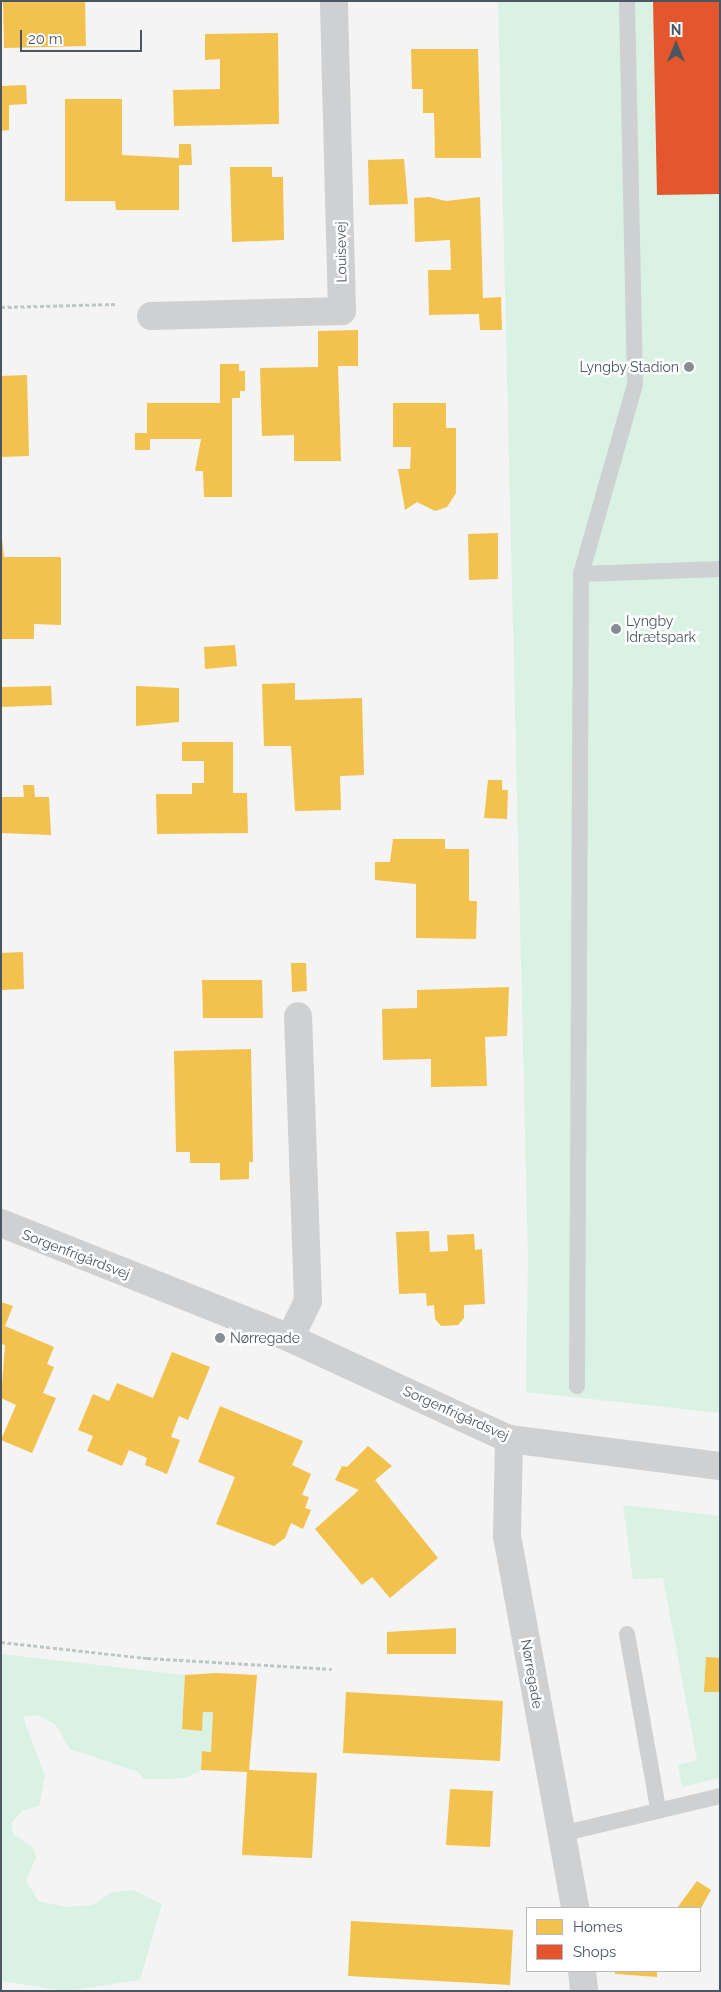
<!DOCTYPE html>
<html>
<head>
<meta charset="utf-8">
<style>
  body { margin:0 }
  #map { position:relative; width:721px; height:1992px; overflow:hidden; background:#f4f4f4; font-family:Raleway,sans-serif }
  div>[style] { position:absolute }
  .green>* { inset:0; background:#d9f2e3 }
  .homes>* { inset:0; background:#f2c14e }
  .shops>* { inset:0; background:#e4572e }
  .path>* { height:3px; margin-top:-1.5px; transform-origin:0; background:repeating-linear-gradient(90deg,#bcc7c4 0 4px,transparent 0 6.5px) }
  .service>* { height:16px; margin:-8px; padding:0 8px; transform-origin:8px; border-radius:8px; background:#ced0d2 }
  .minor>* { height:28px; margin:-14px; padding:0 14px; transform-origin:14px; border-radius:14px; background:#ced0d2 }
  .tertiary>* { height:28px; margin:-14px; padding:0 14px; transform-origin:14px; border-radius:14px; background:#ced0d2 }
  .dots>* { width:14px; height:14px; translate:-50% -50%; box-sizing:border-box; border:2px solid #fff; border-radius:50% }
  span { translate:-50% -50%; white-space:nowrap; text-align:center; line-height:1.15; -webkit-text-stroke:5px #fff; paint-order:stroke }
  .street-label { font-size:14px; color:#4a5661 }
  .poi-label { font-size:14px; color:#4a5661 }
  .right { translate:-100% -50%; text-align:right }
  .left { translate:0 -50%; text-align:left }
  .frame { position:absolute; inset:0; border:2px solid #4a5661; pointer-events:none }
  .legend { position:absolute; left:526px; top:1907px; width:175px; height:65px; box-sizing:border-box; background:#fff; border:1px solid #b7bbc0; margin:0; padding:6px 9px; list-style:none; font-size:15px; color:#4a5661 }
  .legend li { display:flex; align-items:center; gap:10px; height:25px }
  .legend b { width:25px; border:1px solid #b7bbc0 }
  .north { position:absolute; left:651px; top:20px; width:50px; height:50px; -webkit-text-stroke:4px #fff; paint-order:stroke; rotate:0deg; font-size:14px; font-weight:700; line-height:20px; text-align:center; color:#4a5661 }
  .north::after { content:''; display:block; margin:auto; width:18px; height:22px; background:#4a5661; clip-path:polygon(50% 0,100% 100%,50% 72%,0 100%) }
  .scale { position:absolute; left:20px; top:30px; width:122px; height:22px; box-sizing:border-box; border:2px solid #4a5661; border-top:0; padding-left:6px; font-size:15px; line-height:18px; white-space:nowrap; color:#4a5661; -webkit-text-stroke:4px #fff; paint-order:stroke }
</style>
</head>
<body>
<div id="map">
  <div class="green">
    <div style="clip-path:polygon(498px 1px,720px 1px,720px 1413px,526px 1392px,528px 1257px)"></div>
    <div style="clip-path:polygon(623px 1505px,720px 1516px,720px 1658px,706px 1657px,704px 1691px,720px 1692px,720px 1778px,682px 1787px,678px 1765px,697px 1760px,663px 1578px,633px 1579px)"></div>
    <div style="clip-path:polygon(1px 1654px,185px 1675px,182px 1729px,202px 1731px,203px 1712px,213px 1712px,211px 1752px,202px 1751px,201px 1770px,186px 1778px,164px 1779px,144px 1779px,138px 1772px,70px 1749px,55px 1724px,38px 1715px,23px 1717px,45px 1776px,39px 1806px,22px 1811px,12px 1822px,13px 1834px,33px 1847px,36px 1858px,26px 1880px,38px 1901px,67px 1907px,93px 1905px,112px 1892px,134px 1890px,162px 1904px,140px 1980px,65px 1991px,1px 1981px)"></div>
  </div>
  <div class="homes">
    <div style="clip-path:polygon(3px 1px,85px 1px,86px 46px,4px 48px)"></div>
    <div style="clip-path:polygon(278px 33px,279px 124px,174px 126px,173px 90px,220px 89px,220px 59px,205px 60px,205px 34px)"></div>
    <div style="clip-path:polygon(411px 49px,478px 49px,481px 158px,435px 158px,434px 113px,423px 113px,423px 89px,412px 89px)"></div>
    <div style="clip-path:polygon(26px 85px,27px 104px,9px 105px,9px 130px,1px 131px,1px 86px)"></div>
    <div style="clip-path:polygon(65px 99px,122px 99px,122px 155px,179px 158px,179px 144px,191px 144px,192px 165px,179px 165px,179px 210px,116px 210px,115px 201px,65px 201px)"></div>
    <div style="clip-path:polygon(404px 159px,408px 204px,369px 205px,368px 160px)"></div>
    <div style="clip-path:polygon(230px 167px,272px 167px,272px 177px,283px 177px,284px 240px,232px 242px)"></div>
    <div style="clip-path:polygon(429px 197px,446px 201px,480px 197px,483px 298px,501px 297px,502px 330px,480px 330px,479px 314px,429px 315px,428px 270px,451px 270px,450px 240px,415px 242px,414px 198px)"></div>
    <div style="clip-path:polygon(358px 330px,358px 366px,338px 366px,341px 461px,294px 461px,294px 435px,262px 436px,260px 368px,318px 367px,318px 331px)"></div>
    <div style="clip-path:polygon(220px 364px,239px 364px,239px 371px,245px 371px,245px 391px,240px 391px,240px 398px,232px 398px,232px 497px,204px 497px,203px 471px,195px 471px,201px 439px,150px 439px,150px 450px,135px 450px,135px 433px,147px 433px,147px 403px,220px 403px)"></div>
    <div style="clip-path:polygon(27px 375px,29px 456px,1px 457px,1px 376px)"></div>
    <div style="clip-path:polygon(393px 403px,446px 403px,446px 428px,456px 428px,456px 493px,447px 507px,435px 511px,417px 502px,405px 510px,398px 469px,410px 469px,411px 447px,393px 447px)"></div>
    <div style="clip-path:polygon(1px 529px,4px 557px,61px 557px,61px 625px,34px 624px,34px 639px,1px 639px)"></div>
    <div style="clip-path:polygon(498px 533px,498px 579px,469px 580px,468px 534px)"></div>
    <div style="clip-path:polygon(235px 645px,237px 666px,205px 669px,204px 647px)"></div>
    <div style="clip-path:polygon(295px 683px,295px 700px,362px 698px,364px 775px,340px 776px,341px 810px,295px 811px,291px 746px,264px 746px,262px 684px)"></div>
    <div style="clip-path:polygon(51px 686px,52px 705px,1px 707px,1px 687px)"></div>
    <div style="clip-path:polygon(136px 686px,179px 688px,179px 722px,136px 726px)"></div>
    <div style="clip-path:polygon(182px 742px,233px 742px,233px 793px,247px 793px,248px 833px,157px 834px,156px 794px,192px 794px,192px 783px,204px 783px,204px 761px,182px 761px)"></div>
    <div style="clip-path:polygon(488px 780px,502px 780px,502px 790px,508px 790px,507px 819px,484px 818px)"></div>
    <div style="clip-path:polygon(23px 785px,34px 785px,35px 797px,49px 797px,51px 835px,1px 833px,1px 797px,24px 797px)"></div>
    <div style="clip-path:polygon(393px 839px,445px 839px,445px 849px,469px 849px,469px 901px,477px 901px,476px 939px,416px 938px,416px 884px,375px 880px,375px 862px,390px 862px)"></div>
    <div style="clip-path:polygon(23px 952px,24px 989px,1px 990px,1px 953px)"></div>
    <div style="clip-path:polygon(291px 963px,306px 963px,307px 991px,292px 992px)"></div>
    <div style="clip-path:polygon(202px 980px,262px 980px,263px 1018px,203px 1018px)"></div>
    <div style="clip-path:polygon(509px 987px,507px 1036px,485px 1037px,487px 1086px,431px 1087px,431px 1059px,383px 1060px,382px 1009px,417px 1008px,417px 990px)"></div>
    <div style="clip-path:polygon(251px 1049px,253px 1162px,249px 1162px,249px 1179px,220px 1180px,220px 1163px,190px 1163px,190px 1152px,176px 1152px,174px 1051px)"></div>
    <div style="clip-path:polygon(429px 1231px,430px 1252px,448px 1251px,447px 1235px,474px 1234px,475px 1250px,482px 1249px,485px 1304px,464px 1305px,464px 1318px,458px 1325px,441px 1326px,435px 1319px,434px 1305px,427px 1306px,426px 1293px,399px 1294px,396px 1232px)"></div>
    <div style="clip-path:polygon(1px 1302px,13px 1306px,5px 1326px,54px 1347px,47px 1364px,54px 1367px,43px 1393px,56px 1398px,32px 1453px,1px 1440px,16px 1405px,1px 1398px,5px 1345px,1px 1344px)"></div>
    <div style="clip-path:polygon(172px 1352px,210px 1367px,188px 1420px,179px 1416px,171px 1437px,180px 1440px,167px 1474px,145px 1465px,147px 1458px,129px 1450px,122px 1466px,87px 1451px,93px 1436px,78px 1430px,93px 1394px,109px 1401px,117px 1383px,153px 1398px)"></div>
    <div style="clip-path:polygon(220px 1406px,303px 1441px,292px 1465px,311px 1474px,302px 1495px,309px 1497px,305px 1508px,311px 1510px,303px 1529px,291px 1523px,285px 1538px,274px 1546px,216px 1524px,235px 1477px,198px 1462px)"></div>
    <div style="clip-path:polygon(368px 1446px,392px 1466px,375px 1480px,438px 1558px,390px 1598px,372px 1577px,362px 1585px,315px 1529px,359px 1490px,335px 1480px,342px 1466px,347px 1467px)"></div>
    <div style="clip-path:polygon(456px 1628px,456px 1654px,387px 1654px,387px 1632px)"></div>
    <div style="clip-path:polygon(706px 1657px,720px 1658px,720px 1692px,704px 1692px)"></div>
    <div style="clip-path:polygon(216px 1673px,257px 1675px,249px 1770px,317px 1773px,312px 1858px,242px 1855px,247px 1772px,201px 1770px,202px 1751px,211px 1752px,213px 1712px,203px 1712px,202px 1731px,182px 1729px,185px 1675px)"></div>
    <div style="clip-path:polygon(346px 1692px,503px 1701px,500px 1761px,343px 1753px)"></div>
    <div style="clip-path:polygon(450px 1789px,493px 1791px,490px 1847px,446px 1845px)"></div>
    <div style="clip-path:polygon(697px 1881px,711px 1890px,701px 1908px,677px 1908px)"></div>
    <div style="clip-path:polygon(351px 1921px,513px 1930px,510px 1985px,348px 1976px)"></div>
    <div style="clip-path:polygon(615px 1971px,657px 1971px,657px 1977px,615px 1974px)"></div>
  </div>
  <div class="shops">
    <div style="clip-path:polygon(653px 1px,720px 1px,720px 194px,657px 195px)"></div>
  </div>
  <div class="path">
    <div style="left:1px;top:307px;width:116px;rotate:-1.5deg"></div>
    <div style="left:1px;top:1642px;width:147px;rotate:6.3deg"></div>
    <div style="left:147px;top:1658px;width:185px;rotate:3.4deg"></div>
  </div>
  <div class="service">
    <div style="left:581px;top:574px;width:139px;rotate:-2.1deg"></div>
    <div style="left:577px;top:1386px;width:812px;rotate:-89.72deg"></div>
    <div style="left:581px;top:574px;width:198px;rotate:-74.1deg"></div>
    <div style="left:635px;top:384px;width:383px;rotate:-91.2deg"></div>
    <div style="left:627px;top:1634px;width:177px;rotate:79.9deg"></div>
    <div style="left:561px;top:1834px;width:163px;rotate:-13.4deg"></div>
  </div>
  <div class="minor">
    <div style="left:151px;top:316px;width:191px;rotate:-1.5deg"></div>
    <div style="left:342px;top:311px;width:310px;rotate:-91.5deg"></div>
    <div style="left:290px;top:1338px;width:41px;rotate:-64.1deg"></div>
    <div style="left:308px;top:1301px;width:285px;rotate:-92deg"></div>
    <div style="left:509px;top:1439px;width:97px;rotate:91.2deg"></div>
    <div style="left:507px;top:1536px;width:378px;rotate:79.6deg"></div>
    <div style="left:582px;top:1971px;width:20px;rotate:84deg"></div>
  </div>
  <div class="tertiary">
    <div style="left:1px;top:1223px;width:311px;rotate:21.7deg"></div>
    <div style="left:290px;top:1338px;width:241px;rotate:24.8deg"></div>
    <div style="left:509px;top:1439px;width:213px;rotate:7.3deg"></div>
  </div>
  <div class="dots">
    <div style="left:689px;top:367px;background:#868d94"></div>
    <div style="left:616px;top:629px;background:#868d94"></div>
    <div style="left:220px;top:1338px;background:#868d94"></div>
  </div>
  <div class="street-label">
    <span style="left:341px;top:252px;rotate:-91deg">Louisevej</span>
    <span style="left:76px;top:1254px;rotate:21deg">Sorgenfrigårdsvej</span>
    <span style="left:456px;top:1413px;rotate:24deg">Sorgenfrigårdsvej</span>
    <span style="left:532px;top:1674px;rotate:80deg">Nørregade</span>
  </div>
  <div class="poi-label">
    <span class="right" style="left:679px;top:367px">Lyngby Stadion</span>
    <span class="left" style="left:626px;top:629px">Lyngby<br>Idrætspark</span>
    <span class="left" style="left:230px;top:1338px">Nørregade</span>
  </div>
  <div class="frame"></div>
  <ul class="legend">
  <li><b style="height:14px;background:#f2c14e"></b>Homes</li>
  <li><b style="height:14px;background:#e4572e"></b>Shops</li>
  </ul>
  <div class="north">N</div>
  <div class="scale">20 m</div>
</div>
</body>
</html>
